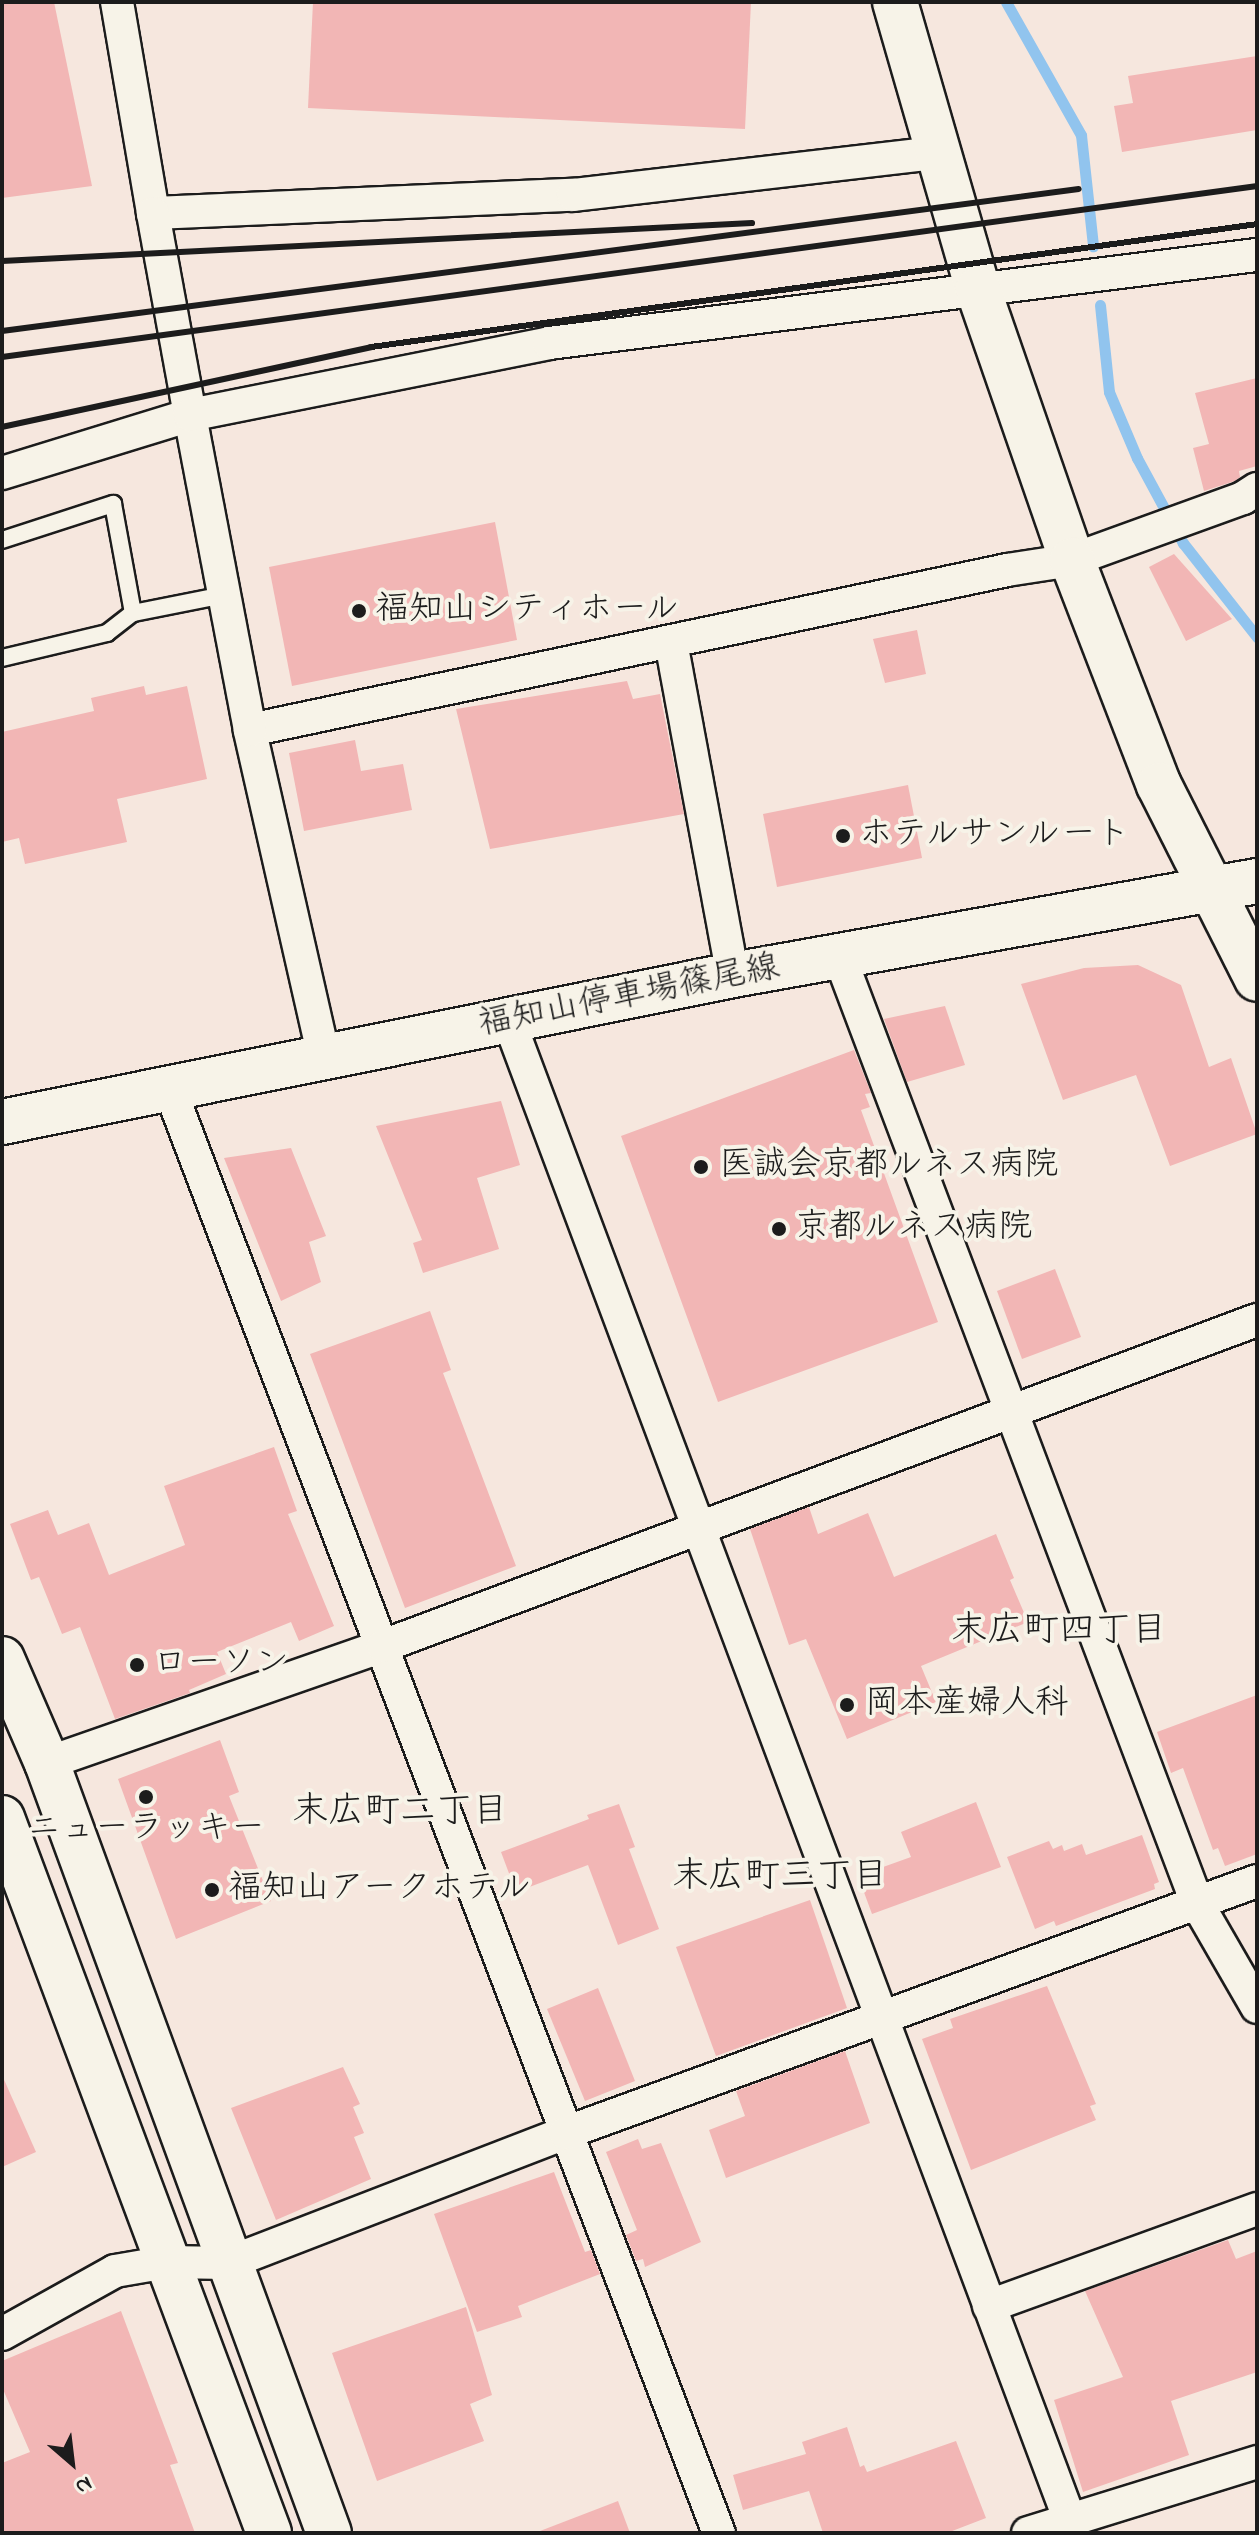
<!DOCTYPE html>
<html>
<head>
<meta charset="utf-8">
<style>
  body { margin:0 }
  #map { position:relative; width:1259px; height:2535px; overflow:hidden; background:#f6e7de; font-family:"Indie Flower","Klee One",sans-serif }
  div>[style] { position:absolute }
  .stream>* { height:11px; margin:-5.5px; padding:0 5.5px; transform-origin:5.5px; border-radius:5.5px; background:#91c4ee }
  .building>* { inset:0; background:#f2b6b5 }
  .roads { filter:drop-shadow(2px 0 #1c1c1c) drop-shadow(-2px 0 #1c1c1c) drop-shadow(0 2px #1c1c1c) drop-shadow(0 -2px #1c1c1c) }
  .lane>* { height:16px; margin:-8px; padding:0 8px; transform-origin:8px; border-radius:8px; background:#f7f3e8 }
  .street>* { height:32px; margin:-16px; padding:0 16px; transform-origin:16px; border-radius:16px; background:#f7f3e8 }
  .secondary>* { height:44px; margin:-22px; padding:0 22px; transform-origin:22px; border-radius:22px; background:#f7f3e8 }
  .rail>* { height:6px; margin:-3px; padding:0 3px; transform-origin:3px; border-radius:3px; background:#1c1c1c }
  .dots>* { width:22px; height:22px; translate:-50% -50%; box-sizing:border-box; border:4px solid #f7f3e8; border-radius:50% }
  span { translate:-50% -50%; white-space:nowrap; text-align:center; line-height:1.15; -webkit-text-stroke:8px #f7f3e8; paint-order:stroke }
  .poi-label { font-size:34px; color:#1c1c1c }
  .left { translate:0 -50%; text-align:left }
  .street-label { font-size:34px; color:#1c1c1c }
  .neighbourhood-label { font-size:36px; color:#1c1c1c }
  .frame { position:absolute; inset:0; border:4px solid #1c1c1c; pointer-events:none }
  .north { position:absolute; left:32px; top:2423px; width:80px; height:80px; -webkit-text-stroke:6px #f7f3e8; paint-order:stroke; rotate:152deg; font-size:22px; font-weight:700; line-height:32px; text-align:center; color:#1c1c1c }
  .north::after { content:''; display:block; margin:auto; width:28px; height:36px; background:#1c1c1c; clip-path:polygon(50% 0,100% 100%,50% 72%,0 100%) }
</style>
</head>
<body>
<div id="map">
  <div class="stream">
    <div style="left:1006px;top:2px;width:153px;rotate:60.6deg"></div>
    <div style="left:1081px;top:135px;width:112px;rotate:83.8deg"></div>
    <div style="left:1100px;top:305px;width:87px;rotate:84.1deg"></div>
    <div style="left:1109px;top:392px;width:72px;rotate:67deg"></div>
    <div style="left:1137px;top:458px;width:97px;rotate:61.6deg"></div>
    <div style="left:1183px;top:543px;width:120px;rotate:51.8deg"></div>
  </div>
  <div class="building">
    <div style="clip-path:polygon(2px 2px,54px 2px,92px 186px,2px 198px)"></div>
    <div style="clip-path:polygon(313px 2px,751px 2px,745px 129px,308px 108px)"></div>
    <div style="clip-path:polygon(1257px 56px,1257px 130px,1122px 152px,1114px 106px,1133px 103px,1128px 76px)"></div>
    <div style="clip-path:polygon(1257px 378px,1257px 466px,1239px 471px,1240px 477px,1235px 481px,1204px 491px,1193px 448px,1209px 444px,1195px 393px)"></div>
    <div style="clip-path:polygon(495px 522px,517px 640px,292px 686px,269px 567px)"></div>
    <div style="clip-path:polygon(1174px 554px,1232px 619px,1186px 641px,1149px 567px)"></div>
    <div style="clip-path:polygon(917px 630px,926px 674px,885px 683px,873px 639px)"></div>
    <div style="clip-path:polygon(627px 681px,633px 699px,660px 694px,684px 814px,490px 849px,456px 709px)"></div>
    <div style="clip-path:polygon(144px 686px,146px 695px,187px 686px,207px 779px,117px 799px,127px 842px,25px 864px,19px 838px,2px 842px,2px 732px,94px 711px,91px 698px)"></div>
    <div style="clip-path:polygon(355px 740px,361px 771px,403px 764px,412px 810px,304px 831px,289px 753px)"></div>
    <div style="clip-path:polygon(908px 785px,922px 858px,777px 887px,763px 814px)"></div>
    <div style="clip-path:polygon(1138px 965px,1181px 985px,1209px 1067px,1231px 1058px,1257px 1134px,1170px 1166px,1136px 1075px,1063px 1100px,1021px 984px,1084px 968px)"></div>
    <div style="clip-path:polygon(945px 1006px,965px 1065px,907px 1082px,884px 1019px)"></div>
    <div style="clip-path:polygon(854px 1050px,871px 1093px,865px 1094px,870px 1107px,861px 1110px,938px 1322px,718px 1402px,621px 1136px)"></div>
    <div style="clip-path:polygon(501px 1101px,520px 1165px,477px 1178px,499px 1249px,423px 1273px,413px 1243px,422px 1240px,376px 1126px)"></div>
    <div style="clip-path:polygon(291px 1148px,326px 1236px,309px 1242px,321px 1282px,281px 1301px,224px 1158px)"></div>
    <div style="clip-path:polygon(1055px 1269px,1081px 1337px,1022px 1359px,997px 1291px)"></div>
    <div style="clip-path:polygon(430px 1311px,451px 1370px,443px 1373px,516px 1566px,405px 1608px,310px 1354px)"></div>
    <div style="clip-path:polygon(274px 1447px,297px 1511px,288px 1514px,334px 1626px,299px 1641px,291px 1622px,217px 1652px,226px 1674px,189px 1690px,190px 1693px,115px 1719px,80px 1627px,62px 1634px,39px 1577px,31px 1580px,10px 1524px,48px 1510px,58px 1535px,89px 1523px,109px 1575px,185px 1545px,164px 1486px)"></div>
    <div style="clip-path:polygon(809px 1507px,818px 1534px,868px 1513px,894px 1577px,996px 1534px,1014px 1578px,1010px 1580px,1028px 1622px,921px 1666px,936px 1702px,847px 1739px,806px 1639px,789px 1645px,750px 1529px)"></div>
    <div style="clip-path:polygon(1257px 1695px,1257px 1854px,1225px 1866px,1218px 1848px,1213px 1850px,1183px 1768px,1171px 1773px,1157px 1732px)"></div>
    <div style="clip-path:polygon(220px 1740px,239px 1792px,229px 1796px,271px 1901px,176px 1939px,118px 1779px)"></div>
    <div style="clip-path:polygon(976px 1802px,1001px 1867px,872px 1914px,858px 1876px,911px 1857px,901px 1832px)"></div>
    <div style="clip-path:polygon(619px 1804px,635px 1847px,629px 1849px,659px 1929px,618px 1945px,588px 1865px,516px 1892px,501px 1852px,589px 1819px,587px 1815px)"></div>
    <div style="clip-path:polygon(1142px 1835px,1159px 1882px,1154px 1884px,1155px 1889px,1056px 1926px,1054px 1921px,1035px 1929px,1007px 1857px,1049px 1841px,1053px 1849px,1062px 1845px,1064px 1851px,1082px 1844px,1086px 1855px)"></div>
    <div style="clip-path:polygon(810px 1900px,847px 2008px,716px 2056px,676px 1947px)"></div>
    <div style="clip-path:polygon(1047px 1986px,1096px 2104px,1090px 2106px,1096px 2120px,971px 2170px,922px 2039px,953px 2028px,950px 2019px)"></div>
    <div style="clip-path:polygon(598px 1988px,635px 2081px,585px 2101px,547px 2009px)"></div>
    <div style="clip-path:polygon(845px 2051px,870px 2123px,726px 2178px,709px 2130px,745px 2116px,736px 2091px)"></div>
    <div style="clip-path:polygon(343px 2067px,360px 2104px,353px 2107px,364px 2133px,354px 2137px,371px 2179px,276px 2220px,231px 2108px)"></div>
    <div style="clip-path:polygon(2px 2075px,36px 2152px,2px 2167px)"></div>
    <div style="clip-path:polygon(638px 2139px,642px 2149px,661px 2143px,701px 2242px,645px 2267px,643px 2259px,636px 2261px,626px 2235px,637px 2230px,606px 2152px)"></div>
    <div style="clip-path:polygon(554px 2172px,585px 2252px,591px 2250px,600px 2274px,518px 2306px,522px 2317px,477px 2332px,434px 2214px)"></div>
    <div style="clip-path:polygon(1228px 2240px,1236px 2259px,1257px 2251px,1257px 2372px,1171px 2401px,1189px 2455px,1083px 2492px,1054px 2400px,1123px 2377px,1085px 2291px)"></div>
    <div style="clip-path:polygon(466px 2307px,492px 2395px,470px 2404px,484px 2441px,377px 2481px,332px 2353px)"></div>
    <div style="clip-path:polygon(121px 2311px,178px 2463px,170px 2465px,195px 2533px,2px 2533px,2px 2463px,30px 2452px,2px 2387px,2px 2361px)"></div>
    <div style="clip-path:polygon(847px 2427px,860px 2467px,864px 2465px,867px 2472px,956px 2441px,986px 2518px,947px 2533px,823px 2533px,809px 2491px,743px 2510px,733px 2475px,806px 2454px,802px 2442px)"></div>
    <div style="clip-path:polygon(618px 2501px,630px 2533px,540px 2533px,540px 2531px)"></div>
  </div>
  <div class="roads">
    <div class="lane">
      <div style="left:2px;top:540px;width:117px;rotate:-18deg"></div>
      <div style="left:113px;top:504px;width:111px;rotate:79.6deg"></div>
      <div style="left:2px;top:658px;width:108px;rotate:-13.4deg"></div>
      <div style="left:107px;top:633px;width:33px;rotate:-38deg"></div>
      <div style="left:133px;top:613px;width:93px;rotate:-11.2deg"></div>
    </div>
    <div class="street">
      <div style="left:117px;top:2px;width:214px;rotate:80.3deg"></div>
      <div style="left:153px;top:213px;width:420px;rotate:-2.5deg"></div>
      <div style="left:573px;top:195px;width:367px;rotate:-6.6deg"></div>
      <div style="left:2px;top:473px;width:197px;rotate:-17.1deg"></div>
      <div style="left:190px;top:415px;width:205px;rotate:-100.4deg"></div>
      <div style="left:671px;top:642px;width:339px;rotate:79.5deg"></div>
      <div style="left:250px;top:730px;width:774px;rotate:-11.93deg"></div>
      <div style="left:1007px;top:570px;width:66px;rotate:-8.7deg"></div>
      <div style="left:1072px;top:560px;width:182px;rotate:-19.9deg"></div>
      <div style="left:1243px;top:498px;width:17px;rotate:-33deg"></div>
      <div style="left:839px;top:955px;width:1013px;rotate:69.31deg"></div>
      <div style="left:1197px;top:1903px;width:120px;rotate:60deg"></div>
      <div style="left:509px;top:1021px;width:1601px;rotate:69.49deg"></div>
      <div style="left:324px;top:1057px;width:335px;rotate:-102.8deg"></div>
      <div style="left:250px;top:730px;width:321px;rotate:-100.8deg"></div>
      <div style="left:190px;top:415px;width:366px;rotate:-11.3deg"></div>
      <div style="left:549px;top:343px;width:713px;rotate:-7.09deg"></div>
      <div style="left:169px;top:1087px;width:1547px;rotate:69.18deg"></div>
      <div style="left:47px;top:1763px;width:356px;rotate:-19.2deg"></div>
      <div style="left:383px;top:1646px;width:933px;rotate:-20.46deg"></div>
      <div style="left:989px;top:2306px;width:285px;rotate:-19.9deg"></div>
      <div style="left:2px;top:2334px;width:129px;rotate:-29.1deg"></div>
      <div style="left:115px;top:2271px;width:53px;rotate:-9.8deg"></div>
      <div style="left:167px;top:2262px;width:61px;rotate:0.9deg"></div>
      <div style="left:228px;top:2263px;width:361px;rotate:-21.1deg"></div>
      <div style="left:565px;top:2133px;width:736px;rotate:-20.01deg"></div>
      <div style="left:1028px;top:2533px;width:240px;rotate:-17.2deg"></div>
    </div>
    <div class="secondary">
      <div style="left:895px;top:2px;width:299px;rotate:73.9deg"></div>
      <div style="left:978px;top:289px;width:287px;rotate:70.9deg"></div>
      <div style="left:1072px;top:560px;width:241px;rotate:68.9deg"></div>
      <div style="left:1159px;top:785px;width:217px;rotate:63.2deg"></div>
      <div style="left:2px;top:1122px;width:746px;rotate:-11.37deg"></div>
      <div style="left:733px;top:975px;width:532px;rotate:-10.17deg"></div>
      <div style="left:2px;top:1659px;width:113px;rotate:66.6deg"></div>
      <div style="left:47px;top:1763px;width:820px;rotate:69.89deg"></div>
      <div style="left:2px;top:1818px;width:763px;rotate:69.52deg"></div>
    </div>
  </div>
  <div class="rail">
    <div style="left:2px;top:261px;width:751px;rotate:-2.9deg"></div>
    <div style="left:2px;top:331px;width:1086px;rotate:-7.51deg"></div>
    <div style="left:2px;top:357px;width:1267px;rotate:-7.76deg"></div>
    <div style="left:2px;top:427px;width:378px;rotate:-12.2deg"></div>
    <div style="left:371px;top:347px;width:894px;rotate:-7.9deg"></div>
  </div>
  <div class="dots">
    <div style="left:359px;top:611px;background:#1c1c1c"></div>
    <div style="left:843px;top:836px;background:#1c1c1c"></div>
    <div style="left:701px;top:1167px;background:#1c1c1c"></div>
    <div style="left:779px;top:1229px;background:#1c1c1c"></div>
    <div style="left:137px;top:1665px;background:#1c1c1c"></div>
    <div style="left:847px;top:1705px;background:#1c1c1c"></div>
    <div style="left:146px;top:1797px;background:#1c1c1c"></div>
    <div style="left:212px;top:1890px;background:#1c1c1c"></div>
  </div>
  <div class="poi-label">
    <span class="left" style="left:375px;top:611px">福知山シティホール</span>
    <span class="left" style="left:859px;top:836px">ホテルサンルート</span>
    <span class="left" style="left:719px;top:1167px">医誠会京都ルネス病院</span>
    <span class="left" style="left:795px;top:1229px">京都ルネス病院</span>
    <span class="left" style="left:153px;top:1665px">ローソン</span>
    <span class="left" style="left:865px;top:1705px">岡本産婦人科</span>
    <span style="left:146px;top:1830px">ニューラッキー</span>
    <span class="left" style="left:228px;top:1890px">福知山アークホテル</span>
  </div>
  <div class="street-label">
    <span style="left:629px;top:997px;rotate:-11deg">福知山停車場篠尾線</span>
  </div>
  <div class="neighbourhood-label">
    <span style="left:1059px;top:1632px">末広町四丁目</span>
    <span style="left:400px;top:1813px">末広町二丁目</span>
    <span style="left:780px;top:1878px">末広町三丁目</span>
  </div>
  <div class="frame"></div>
  <div class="north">N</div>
</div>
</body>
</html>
